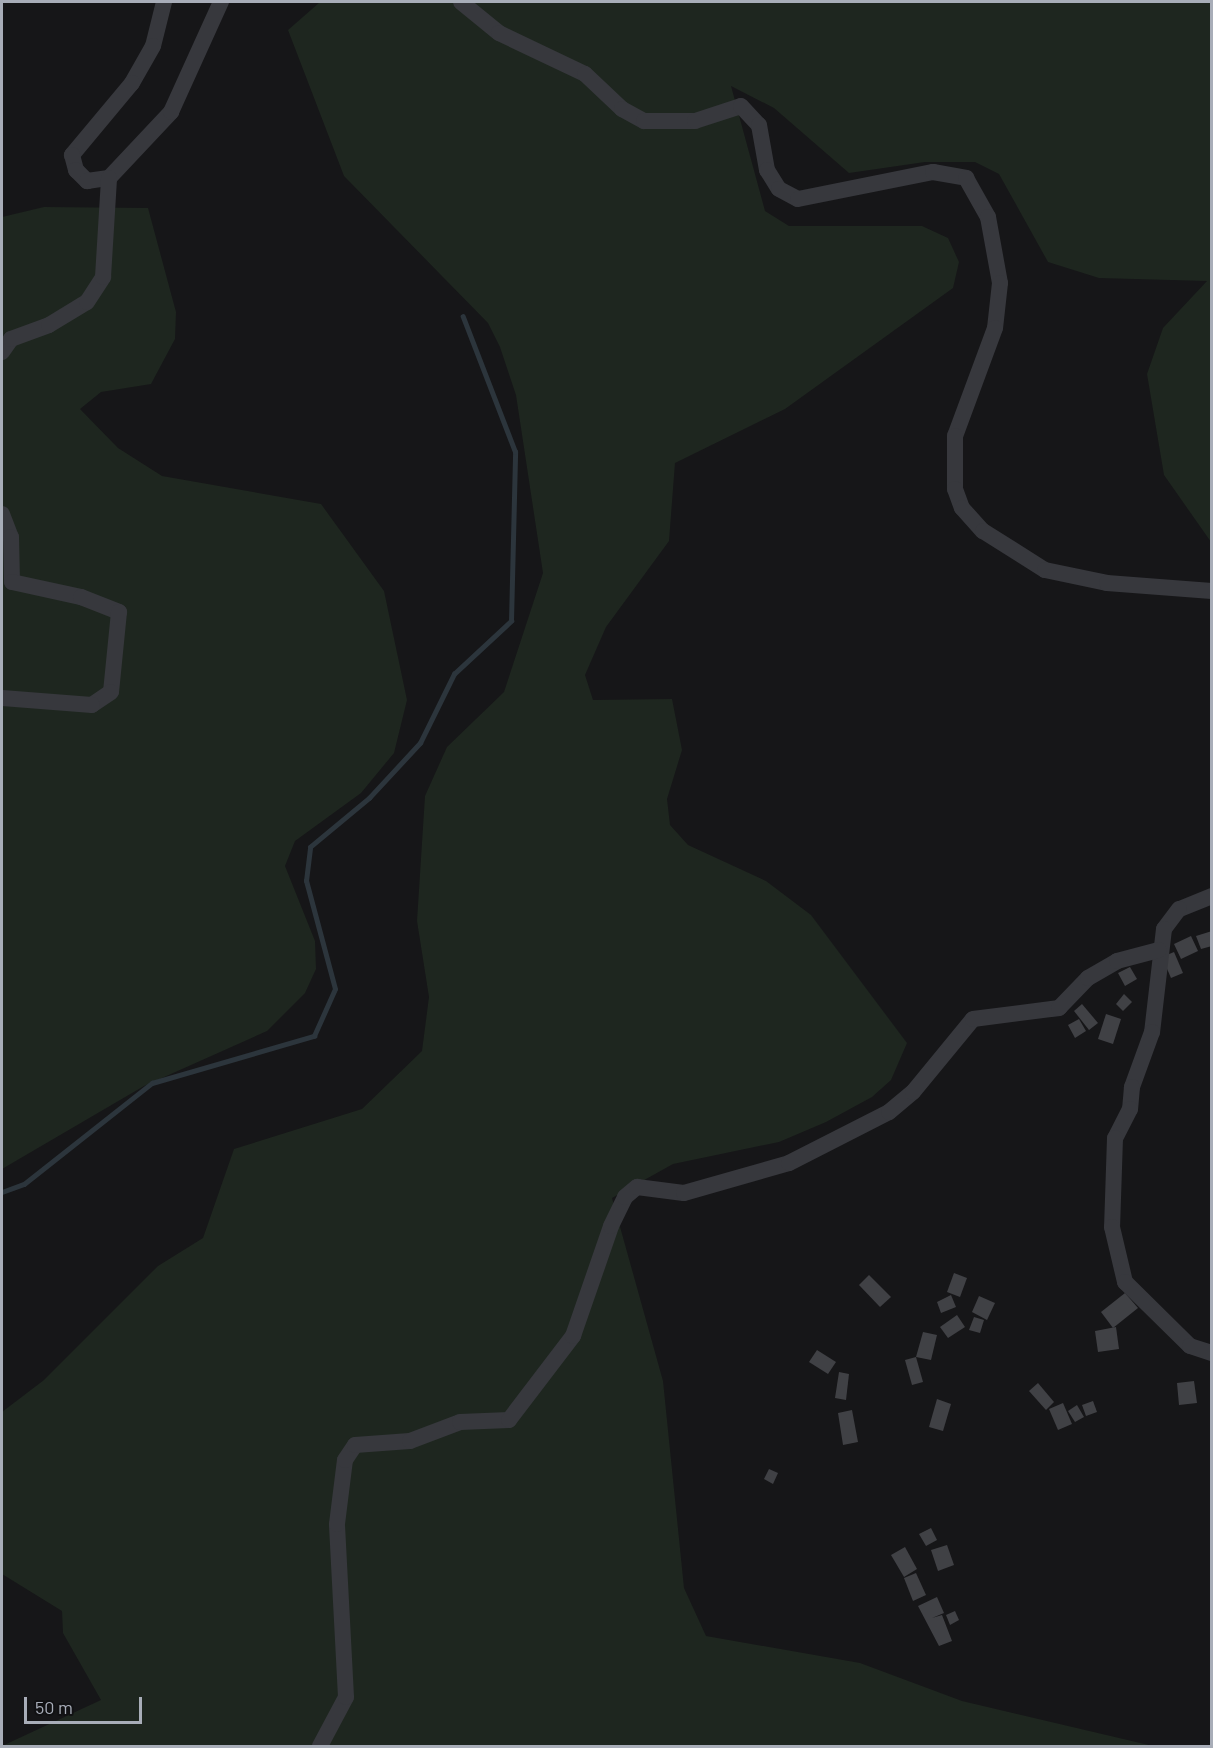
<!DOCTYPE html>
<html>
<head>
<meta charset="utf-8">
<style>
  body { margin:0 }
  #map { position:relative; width:1213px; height:1748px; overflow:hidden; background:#161618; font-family:Barlow,sans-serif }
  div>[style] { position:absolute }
  .green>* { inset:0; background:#1e261f }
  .stream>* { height:4.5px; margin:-2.25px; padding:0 2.25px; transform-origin:2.25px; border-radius:2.25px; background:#2c353c }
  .building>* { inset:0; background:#404145 }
  .minor>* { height:16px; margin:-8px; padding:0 8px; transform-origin:8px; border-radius:8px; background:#37383d }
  span { translate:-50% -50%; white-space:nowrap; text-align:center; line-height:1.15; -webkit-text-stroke:4.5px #111113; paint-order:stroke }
  .frame { position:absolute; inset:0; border:3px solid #a8adb8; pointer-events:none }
  .scale { position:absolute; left:24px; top:1697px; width:118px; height:27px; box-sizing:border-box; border:3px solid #a8adb8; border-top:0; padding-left:8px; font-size:18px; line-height:21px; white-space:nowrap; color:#a8adb8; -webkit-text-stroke:4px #111113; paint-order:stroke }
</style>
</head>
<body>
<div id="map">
  <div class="green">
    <div style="clip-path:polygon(320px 2px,1211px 2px,1211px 542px,1164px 475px,1147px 374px,1163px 328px,1207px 281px,1099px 278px,1048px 262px,999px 174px,975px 162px,925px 162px,849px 173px,774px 108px,731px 86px,765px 211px,789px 226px,922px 226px,948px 238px,959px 262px,953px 288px,785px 409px,675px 463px,669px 541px,606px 627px,585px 675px,593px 700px,672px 699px,682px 750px,667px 799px,670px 825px,688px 845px,766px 881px,811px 915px,907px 1043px,891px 1080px,872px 1097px,826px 1122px,779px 1142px,673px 1164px,612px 1198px,663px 1381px,684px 1588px,706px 1636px,860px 1663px,962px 1701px,1153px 1746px,2px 1746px,101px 1700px,63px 1633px,62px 1611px,2px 1574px,2px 1412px,44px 1380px,158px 1266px,203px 1238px,234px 1149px,362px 1109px,422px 1051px,429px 997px,417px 921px,425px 796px,447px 747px,504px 692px,543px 573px,516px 395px,500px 347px,488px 323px,344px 176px,288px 30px)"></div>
    <div style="clip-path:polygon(44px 207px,148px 208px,176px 312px,175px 339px,151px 384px,101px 392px,80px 409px,118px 448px,162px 476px,321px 504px,384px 591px,407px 700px,394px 753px,361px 793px,295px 841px,285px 866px,315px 941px,316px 969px,305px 993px,267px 1031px,144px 1086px,2px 1169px,2px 217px)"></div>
  </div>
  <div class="stream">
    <div style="left:2px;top:1192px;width:23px;rotate:-20deg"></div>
    <div style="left:24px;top:1184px;width:163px;rotate:-38.3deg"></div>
    <div style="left:152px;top:1083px;width:169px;rotate:-16.2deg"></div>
    <div style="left:314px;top:1036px;width:51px;rotate:-65.9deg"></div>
    <div style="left:335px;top:989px;width:112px;rotate:-105deg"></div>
    <div style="left:306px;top:881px;width:34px;rotate:-83deg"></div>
    <div style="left:310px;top:847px;width:77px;rotate:-39.7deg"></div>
    <div style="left:369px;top:798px;width:75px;rotate:-47.2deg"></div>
    <div style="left:420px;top:743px;width:77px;rotate:-63.8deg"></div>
    <div style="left:454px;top:674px;width:78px;rotate:-42.9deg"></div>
    <div style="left:511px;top:621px;width:169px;rotate:-88.6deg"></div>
    <div style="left:515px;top:452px;width:145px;rotate:-111.1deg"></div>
  </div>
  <div class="building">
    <div style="clip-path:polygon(1212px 931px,1212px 946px,1201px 949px,1196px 936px)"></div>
    <div style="clip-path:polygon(1191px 936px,1198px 951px,1181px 959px,1174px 944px)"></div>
    <div style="clip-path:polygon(1174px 952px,1183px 973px,1171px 978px,1162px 957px)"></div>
    <div style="clip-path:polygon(1130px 967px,1137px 979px,1125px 986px,1118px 973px)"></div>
    <div style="clip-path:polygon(1124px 994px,1132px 1002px,1123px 1011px,1116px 1004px)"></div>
    <div style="clip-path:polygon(1082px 1004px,1098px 1023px,1089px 1030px,1074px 1011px)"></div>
    <div style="clip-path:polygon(1106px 1014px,1121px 1019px,1113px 1044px,1098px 1039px)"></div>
    <div style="clip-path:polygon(1079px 1019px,1086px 1031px,1075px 1038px,1068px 1025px)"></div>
    <div style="clip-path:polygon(954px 1273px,967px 1278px,960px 1297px,947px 1292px)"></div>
    <div style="clip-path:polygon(869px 1275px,891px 1297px,880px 1307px,859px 1285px)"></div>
    <div style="clip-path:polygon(1125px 1293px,1138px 1308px,1113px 1328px,1101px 1312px)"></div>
    <div style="clip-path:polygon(951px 1295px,956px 1307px,941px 1313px,937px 1302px)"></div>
    <div style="clip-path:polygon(979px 1296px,995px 1303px,987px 1320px,972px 1312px)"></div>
    <div style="clip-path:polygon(957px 1315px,965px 1327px,948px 1338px,940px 1327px)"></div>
    <div style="clip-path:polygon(974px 1317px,984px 1320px,980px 1333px,969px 1330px)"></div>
    <div style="clip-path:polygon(1116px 1327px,1119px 1349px,1098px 1352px,1095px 1331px)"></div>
    <div style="clip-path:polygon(923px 1332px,937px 1335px,931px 1360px,916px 1357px)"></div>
    <div style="clip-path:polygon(817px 1350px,836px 1362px,828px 1374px,809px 1362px)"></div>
    <div style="clip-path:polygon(916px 1357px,923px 1382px,912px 1385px,905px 1360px)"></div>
    <div style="clip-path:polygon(839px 1372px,849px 1374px,846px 1400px,835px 1398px)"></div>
    <div style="clip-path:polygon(1194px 1381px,1197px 1403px,1179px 1405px,1177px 1383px)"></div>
    <div style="clip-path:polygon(1038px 1383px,1054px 1402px,1046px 1410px,1029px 1391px)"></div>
    <div style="clip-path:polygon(937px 1399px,951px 1404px,943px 1431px,929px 1427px)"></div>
    <div style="clip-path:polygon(1093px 1401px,1097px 1412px,1086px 1416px,1082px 1405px)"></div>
    <div style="clip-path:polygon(1063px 1403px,1072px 1424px,1058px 1430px,1049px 1409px)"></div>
    <div style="clip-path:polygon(1077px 1405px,1084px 1417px,1075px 1422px,1068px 1411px)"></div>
    <div style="clip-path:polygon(852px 1410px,858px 1442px,843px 1445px,838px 1413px)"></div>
    <div style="clip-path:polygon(769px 1469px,778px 1473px,773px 1484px,764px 1479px)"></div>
    <div style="clip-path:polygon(931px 1528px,937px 1540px,926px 1546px,919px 1534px)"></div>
    <div style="clip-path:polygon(947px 1545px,954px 1565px,938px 1571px,931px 1550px)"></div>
    <div style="clip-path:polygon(905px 1547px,917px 1569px,904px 1577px,891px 1555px)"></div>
    <div style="clip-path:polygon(916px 1573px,926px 1595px,913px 1601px,904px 1578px)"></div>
    <div style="clip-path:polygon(937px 1597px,944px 1613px,932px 1618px,942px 1615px,952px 1641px,939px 1646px,918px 1606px)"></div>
    <div style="clip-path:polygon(955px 1611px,959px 1620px,950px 1625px,946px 1615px)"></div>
  </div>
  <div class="minor">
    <div style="left:164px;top:2px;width:45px;rotate:104deg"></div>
    <div style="left:153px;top:46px;width:43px;rotate:119.6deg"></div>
    <div style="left:132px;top:83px;width:94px;rotate:129.8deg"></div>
    <div style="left:72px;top:155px;width:16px;rotate:75deg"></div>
    <div style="left:76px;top:170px;width:16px;rotate:45deg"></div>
    <div style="left:87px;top:181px;width:22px;rotate:-8deg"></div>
    <div style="left:109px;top:178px;width:91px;rotate:-46.8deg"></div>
    <div style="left:171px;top:112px;width:121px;rotate:-65.6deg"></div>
    <div style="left:461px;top:2px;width:49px;rotate:39.2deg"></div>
    <div style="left:499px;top:33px;width:95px;rotate:25.5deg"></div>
    <div style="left:585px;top:74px;width:51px;rotate:43.4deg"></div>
    <div style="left:622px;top:109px;width:25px;rotate:29deg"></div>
    <div style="left:644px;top:121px;width:51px"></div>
    <div style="left:695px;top:121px;width:48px;rotate:-18.1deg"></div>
    <div style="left:741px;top:106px;width:26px;rotate:47deg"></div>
    <div style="left:759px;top:125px;width:46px;rotate:79.9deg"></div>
    <div style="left:767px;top:170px;width:22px;rotate:58deg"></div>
    <div style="left:779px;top:189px;width:21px;rotate:28deg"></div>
    <div style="left:798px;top:199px;width:138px;rotate:-11.3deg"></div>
    <div style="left:933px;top:172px;width:34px;rotate:10deg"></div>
    <div style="left:966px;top:178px;width:45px;rotate:60.6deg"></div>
    <div style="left:988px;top:217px;width:67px;rotate:79.7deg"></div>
    <div style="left:1000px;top:283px;width:45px;rotate:96.3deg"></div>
    <div style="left:995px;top:328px;width:115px;rotate:110.3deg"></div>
    <div style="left:955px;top:436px;width:53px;rotate:90deg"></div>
    <div style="left:955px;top:489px;width:20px;rotate:70deg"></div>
    <div style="left:962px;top:508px;width:31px;rotate:48deg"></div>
    <div style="left:983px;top:531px;width:73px;rotate:32.2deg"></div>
    <div style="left:1045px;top:570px;width:63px;rotate:11.8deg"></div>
    <div style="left:1107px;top:583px;width:105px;rotate:4.4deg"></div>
    <div style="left:2px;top:352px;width:16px;rotate:-55deg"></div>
    <div style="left:11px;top:339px;width:40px;rotate:-20.2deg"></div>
    <div style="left:49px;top:325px;width:44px;rotate:-31.2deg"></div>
    <div style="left:87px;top:302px;width:30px;rotate:-57deg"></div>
    <div style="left:103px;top:277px;width:99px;rotate:-86.5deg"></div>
    <div style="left:2px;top:514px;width:25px;rotate:69deg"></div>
    <div style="left:11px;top:537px;width:45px;rotate:88.7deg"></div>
    <div style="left:12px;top:582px;width:71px;rotate:12.3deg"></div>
    <div style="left:81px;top:597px;width:41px;rotate:21.5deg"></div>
    <div style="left:119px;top:612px;width:80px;rotate:95.7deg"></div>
    <div style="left:111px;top:692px;width:23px;rotate:146deg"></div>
    <div style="left:92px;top:705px;width:90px;rotate:-175.6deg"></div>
    <div style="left:1212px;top:896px;width:35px;rotate:158deg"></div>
    <div style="left:1179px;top:909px;width:25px;rotate:127deg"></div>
    <div style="left:1164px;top:929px;width:104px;rotate:96.6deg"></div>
    <div style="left:1152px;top:1032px;width:59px;rotate:110deg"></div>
    <div style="left:1132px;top:1087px;width:22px;rotate:95deg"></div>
    <div style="left:1130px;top:1109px;width:33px;rotate:117deg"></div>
    <div style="left:1115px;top:1138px;width:89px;rotate:91.9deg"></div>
    <div style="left:1112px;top:1227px;width:57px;rotate:76.7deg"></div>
    <div style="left:1125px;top:1282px;width:91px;rotate:44.6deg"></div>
    <div style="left:1190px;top:1346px;width:23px;rotate:18deg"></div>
    <div style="left:320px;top:1746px;width:55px;rotate:-62deg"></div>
    <div style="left:346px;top:1697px;width:173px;rotate:-93deg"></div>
    <div style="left:337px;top:1524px;width:64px;rotate:-82.9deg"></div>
    <div style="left:345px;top:1460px;width:18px;rotate:-56deg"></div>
    <div style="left:355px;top:1445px;width:55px;rotate:-4.2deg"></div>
    <div style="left:410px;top:1441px;width:53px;rotate:-20.8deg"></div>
    <div style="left:460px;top:1422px;width:49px;rotate:-2.3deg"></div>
    <div style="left:509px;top:1420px;width:106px;rotate:-52.7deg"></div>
    <div style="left:573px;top:1336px;width:116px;rotate:-70.9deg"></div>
    <div style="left:611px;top:1226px;width:32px;rotate:-64deg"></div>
    <div style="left:625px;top:1197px;width:16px;rotate:-40deg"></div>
    <div style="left:637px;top:1187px;width:47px;rotate:7.3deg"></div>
    <div style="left:684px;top:1193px;width:109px;rotate:-15.9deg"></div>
    <div style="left:789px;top:1163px;width:112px;rotate:-27deg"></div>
    <div style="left:889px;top:1112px;width:31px;rotate:-40deg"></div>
    <div style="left:913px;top:1092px;width:94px;rotate:-50.6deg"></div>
    <div style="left:973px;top:1019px;width:87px;rotate:-7.3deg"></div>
    <div style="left:1059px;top:1008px;width:42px;rotate:-46deg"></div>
    <div style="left:1088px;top:978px;width:34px;rotate:-30deg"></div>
    <div style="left:1117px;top:961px;width:43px;rotate:-14.7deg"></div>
  </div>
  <div class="frame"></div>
  <div class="scale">50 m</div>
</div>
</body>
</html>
